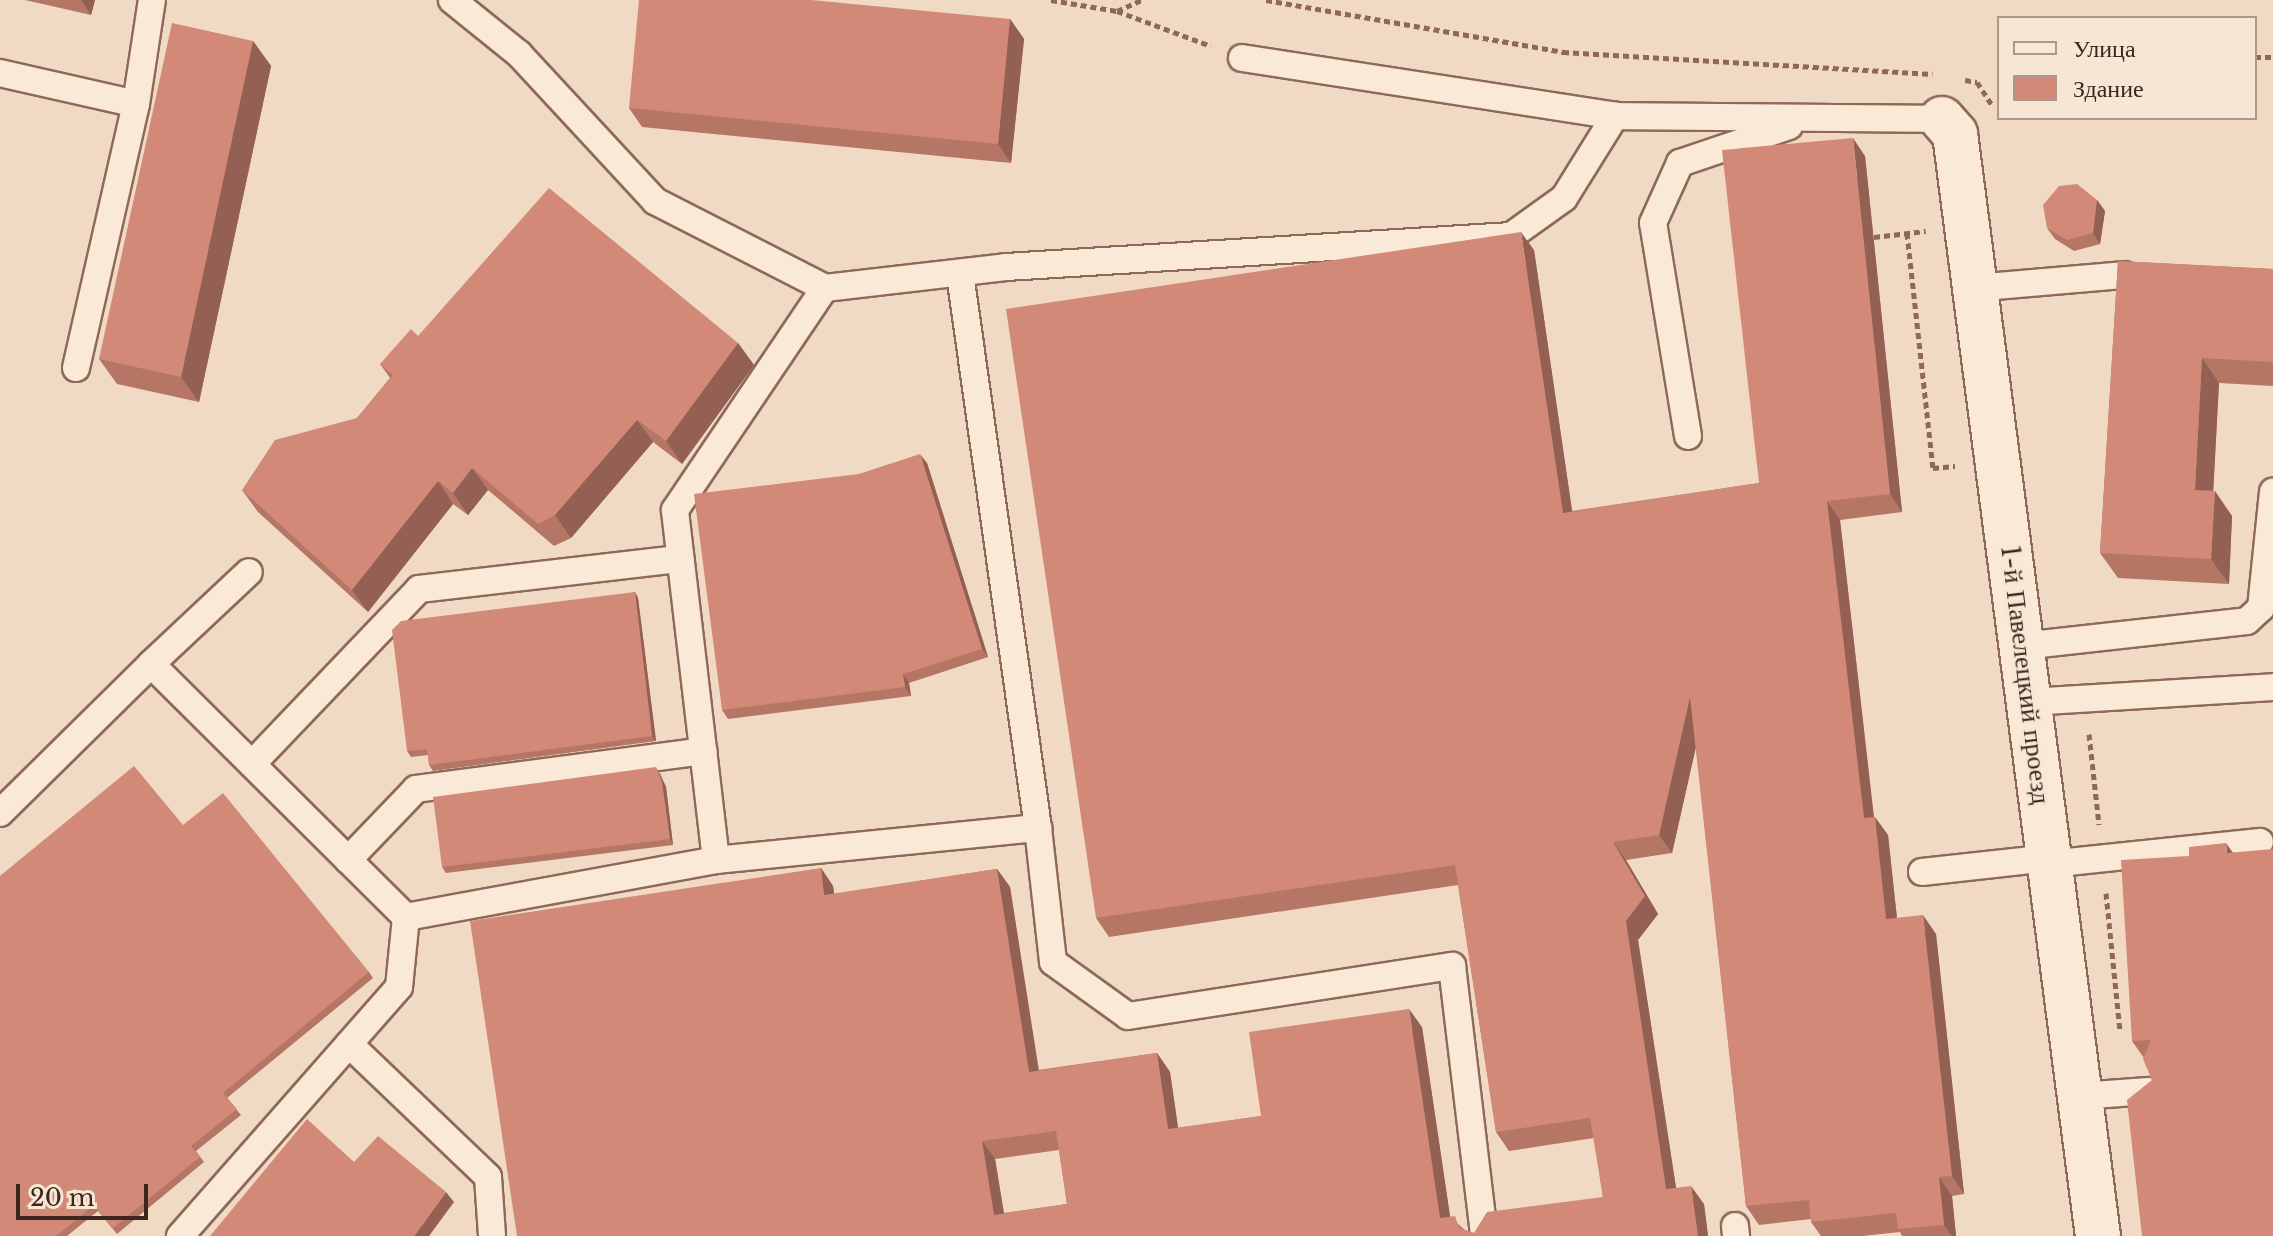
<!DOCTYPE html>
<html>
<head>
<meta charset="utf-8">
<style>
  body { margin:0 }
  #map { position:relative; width:2273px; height:1236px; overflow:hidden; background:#f1dac4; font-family:"Libre Baskerville",serif }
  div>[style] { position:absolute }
  .path>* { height:5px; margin-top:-2.5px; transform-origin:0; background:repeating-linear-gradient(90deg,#8e6959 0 6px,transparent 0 10px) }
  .roads { filter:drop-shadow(2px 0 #8e6959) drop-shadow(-2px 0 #8e6959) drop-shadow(0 2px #8e6959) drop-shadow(0 -2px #8e6959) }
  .lane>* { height:26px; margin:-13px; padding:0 13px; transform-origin:13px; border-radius:13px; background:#fbe9d8 }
  .street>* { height:44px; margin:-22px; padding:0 22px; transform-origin:22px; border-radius:22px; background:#fbe9d8 }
  .wall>* { inset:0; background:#b57666 }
  .shaded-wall>* { inset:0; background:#936053 }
  .building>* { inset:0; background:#d28977 }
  span { translate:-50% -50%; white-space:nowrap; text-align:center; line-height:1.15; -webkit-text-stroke:6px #f8e6d4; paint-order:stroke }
  .street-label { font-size:26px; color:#3d261e }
  .legend { position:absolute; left:1997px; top:16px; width:260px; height:104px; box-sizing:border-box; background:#f8e6d4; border:2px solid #ad998b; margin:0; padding:10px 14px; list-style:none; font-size:24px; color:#3d261e }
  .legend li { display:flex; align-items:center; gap:16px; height:40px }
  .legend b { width:40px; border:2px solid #ad998b }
  .scale { position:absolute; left:16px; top:1184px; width:132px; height:36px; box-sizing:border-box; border:4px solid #3d261e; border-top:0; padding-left:10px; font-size:24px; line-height:28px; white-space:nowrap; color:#3d261e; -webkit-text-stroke:6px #f8e6d4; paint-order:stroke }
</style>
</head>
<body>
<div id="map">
  <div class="path">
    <div style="left:1051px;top:0;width:67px;rotate:9.5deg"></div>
    <div style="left:1117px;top:11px;width:100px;rotate:20.4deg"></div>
    <div style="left:1266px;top:0;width:302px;rotate:9.9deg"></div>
    <div style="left:1563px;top:52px;width:370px;rotate:3.4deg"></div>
    <div style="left:1117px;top:11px;width:27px;rotate:-24deg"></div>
    <div style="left:1997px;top:53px;width:2px"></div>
    <div style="left:2255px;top:57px;width:18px"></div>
    <div style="left:1965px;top:80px;width:12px;rotate:9deg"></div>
    <div style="left:1977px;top:82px;width:30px;rotate:57deg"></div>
    <div style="left:1907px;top:233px;width:236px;rotate:83.7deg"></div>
    <div style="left:1933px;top:468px;width:22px;rotate:-5deg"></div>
    <div style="left:1874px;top:237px;width:52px;rotate:-6.6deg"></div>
    <div style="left:2089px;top:734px;width:91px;rotate:83.7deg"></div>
    <div style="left:2106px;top:893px;width:139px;rotate:84.2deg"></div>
  </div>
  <div class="roads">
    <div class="lane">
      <div style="left:452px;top:0;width:86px;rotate:38.9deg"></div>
      <div style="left:519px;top:54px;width:200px;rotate:47.2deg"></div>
      <div style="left:655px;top:201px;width:191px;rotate:27.1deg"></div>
      <div style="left:825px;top:288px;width:182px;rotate:-6.6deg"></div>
      <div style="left:1006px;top:267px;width:506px;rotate:-3.51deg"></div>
      <div style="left:1511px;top:236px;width:65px;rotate:-35.6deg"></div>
      <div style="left:1564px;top:198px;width:97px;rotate:-58.1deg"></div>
      <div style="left:1242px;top:58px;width:377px;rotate:8.8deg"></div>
      <div style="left:1615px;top:116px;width:327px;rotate:0.5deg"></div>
      <div style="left:0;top:73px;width:139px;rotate:12.8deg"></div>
      <div style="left:1973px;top:288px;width:152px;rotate:-4.9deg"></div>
      <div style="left:76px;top:368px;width:271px;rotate:-77.2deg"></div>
      <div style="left:136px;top:104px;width:105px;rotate:-81.3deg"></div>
      <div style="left:1688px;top:436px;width:216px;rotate:-99.3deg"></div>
      <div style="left:1653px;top:223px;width:66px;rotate:-65.8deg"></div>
      <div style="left:1680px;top:163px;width:115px;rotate:-18.7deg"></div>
      <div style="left:2022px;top:646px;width:226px;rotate:-6.3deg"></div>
      <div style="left:2247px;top:621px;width:19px;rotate:-43deg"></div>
      <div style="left:2261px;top:608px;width:117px;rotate:-84.1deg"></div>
      <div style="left:151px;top:664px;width:134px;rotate:-43.2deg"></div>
      <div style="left:2029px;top:702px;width:244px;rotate:-3.5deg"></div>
      <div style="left:252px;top:764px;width:242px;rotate:-46.3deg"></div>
      <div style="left:419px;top:589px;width:263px;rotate:-6.6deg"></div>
      <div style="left:0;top:813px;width:212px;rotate:-44.6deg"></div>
      <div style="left:151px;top:664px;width:359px;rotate:44.8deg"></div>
      <div style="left:406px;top:917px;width:70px;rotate:95.7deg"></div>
      <div style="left:399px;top:987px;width:332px;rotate:131.3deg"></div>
      <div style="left:1038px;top:828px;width:135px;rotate:83.6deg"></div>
      <div style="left:1053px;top:962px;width:92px;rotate:35.8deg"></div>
      <div style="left:1128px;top:1016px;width:328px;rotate:-8.8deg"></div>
      <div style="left:1452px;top:966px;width:272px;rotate:83.2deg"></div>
      <div style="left:348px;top:860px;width:98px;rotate:-46.2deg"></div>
      <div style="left:416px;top:789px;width:290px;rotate:-7.5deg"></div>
      <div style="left:716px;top:860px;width:352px;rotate:-96.7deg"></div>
      <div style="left:675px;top:510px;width:268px;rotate:-56deg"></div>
      <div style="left:2049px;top:864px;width:212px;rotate:-6deg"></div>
      <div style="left:1922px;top:872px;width:127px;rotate:-6.3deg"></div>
      <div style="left:406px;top:917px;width:315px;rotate:-10.4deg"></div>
      <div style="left:716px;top:860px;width:324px;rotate:-5.7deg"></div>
      <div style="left:1038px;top:828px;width:559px;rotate:-98.01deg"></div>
      <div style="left:349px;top:1044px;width:192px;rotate:43.7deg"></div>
      <div style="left:488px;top:1177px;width:59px;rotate:86.1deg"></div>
      <div style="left:2079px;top:1096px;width:70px;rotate:-4.1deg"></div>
      <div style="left:1735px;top:1226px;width:10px;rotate:84deg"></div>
    </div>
    <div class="street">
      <div style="left:1942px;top:119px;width:20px;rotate:49deg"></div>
      <div style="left:1955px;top:134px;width:1111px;rotate:82.61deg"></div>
    </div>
  </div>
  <div class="wall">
    <div style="clip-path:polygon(25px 0,95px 0,91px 15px)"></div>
    <div style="clip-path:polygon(1010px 19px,1024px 39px,1011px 163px,642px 127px,629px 108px)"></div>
    <div style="clip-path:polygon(253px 41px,271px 66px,199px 402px,117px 384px,99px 359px)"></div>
    <div style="clip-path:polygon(evenodd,1865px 156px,1902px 512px,1840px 520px,1874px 817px,1888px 835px,1897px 918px,1936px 934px,1964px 1194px,1952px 1196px,1956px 1236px,1902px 1236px,1900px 1232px,1863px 1236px,1821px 1236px,1811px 1222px,1811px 1219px,1759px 1225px,1746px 1206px,1696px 747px,1672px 853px,1626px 860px,1658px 914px,1638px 940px,1676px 1188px,1704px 1204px,1708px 1236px,517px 1236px,821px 868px,833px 886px,834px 894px,997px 869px,1010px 887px,1038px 1070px,1157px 1053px,1170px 1072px,1178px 1128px,1261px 1116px,1422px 1027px,1450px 1217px,1465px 1230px,1474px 1233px,1603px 1197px,1594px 1138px,1509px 1151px,1496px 1132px,1458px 885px,1109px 937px,1096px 918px,1534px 250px,1572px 511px,1759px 483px,1865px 156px,1059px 1150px,1067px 1204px,1004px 1213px,995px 1159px,1059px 1150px)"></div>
    <div style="clip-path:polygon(2097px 200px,2105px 211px,2100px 244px,2074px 251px,2055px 239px,2047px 228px)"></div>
    <div style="clip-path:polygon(2118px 261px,2273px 269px,2273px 386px,2219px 383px,2213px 491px,2232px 516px,2229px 584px,2118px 578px,2100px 553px)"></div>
    <div style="clip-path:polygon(418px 336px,738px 343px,754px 365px,682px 464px,653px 442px,571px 538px,554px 546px,488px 490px,468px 515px,453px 504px,368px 612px,258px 512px,242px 490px,357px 418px,390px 378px,380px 364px)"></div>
    <div style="clip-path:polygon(927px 463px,988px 657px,909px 683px,911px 696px,728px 719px,722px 710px,859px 474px)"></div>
    <div style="clip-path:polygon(635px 592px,638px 598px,656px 741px,433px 771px,429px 765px,428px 755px,411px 757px,407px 751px)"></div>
    <div style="clip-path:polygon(660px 773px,666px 787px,673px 845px,446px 873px,442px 867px)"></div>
    <div style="clip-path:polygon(183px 825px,369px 972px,373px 978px,227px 1098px,241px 1115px,196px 1151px,204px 1162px,117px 1234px,98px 1211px,67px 1236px,0 1236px)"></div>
    <div style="clip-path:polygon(2226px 843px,2152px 1080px,2144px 1058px,2132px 1041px)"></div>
  </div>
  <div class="shaded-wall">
    <div style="clip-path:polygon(81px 0,95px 0,91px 15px)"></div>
    <div style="clip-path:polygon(1010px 19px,1024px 39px,1011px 163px,998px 144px)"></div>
    <div style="clip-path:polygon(253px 41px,271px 66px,199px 402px,181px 377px)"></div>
    <div style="clip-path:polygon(1853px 138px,1865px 156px,1902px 512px,1890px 494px)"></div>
    <div style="clip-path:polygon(2097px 200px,2105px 211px,2100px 244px,2093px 233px)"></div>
    <div style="clip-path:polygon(1521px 232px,1534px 250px,1575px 531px,1563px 513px)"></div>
    <div style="clip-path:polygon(738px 343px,754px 365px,682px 464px,666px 441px)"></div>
    <div style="clip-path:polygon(2202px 358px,2219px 383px,2212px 515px,2195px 490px)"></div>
    <div style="clip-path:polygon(637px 420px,653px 442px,571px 538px,555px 515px)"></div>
    <div style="clip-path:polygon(920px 454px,927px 463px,988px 657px,982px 649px)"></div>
    <div style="clip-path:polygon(472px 468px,488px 490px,468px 515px,453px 493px)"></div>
    <div style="clip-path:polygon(438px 481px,453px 504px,368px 612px,352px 590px)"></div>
    <div style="clip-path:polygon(2215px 491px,2232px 516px,2229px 584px,2211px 559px)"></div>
    <div style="clip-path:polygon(1827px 501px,1840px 520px,1876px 837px,1864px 818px)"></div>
    <div style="clip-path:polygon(635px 592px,638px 598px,656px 741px,652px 736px)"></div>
    <div style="clip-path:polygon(903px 674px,909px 683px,911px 696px,905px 687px)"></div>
    <div style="clip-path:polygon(1690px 697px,1703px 715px,1672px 853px,1659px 835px)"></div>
    <div style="clip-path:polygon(656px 767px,666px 787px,673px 845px,670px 839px)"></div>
    <div style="clip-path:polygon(1875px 817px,1888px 835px,1899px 938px,1886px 919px)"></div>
    <div style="clip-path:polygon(1613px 842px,1626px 860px,1658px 914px,1638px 940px,1679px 1207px,1666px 1189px)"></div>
    <div style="clip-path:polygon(2226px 843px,2238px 860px,2227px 853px)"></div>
    <div style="clip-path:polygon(821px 868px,833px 886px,837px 914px,824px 895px)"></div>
    <div style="clip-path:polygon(997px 869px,1010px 887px,1042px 1090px,1029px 1072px)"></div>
    <div style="clip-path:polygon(1923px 915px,1936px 934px,1964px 1194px,1952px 1176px)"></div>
    <div style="clip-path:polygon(1409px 1009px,1422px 1027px,1453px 1236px,1440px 1218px)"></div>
    <div style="clip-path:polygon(1157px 1053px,1170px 1072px,1181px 1148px,1168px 1129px)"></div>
    <div style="clip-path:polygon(982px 1141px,995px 1159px,1007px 1233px,994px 1215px)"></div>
    <div style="clip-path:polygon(1939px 1177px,1952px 1196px,1956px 1236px,1952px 1236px,1944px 1225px)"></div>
    <div style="clip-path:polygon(1691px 1186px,1704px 1204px,1708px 1236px,1698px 1236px)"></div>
    <div style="clip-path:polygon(446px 1192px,454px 1202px,429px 1236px,414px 1236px)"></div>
  </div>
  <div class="building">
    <div style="clip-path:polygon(639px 0,811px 0,1010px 19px,998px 144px,629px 108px)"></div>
    <div style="clip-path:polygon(172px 23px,253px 41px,181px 377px,99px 359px)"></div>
    <div style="clip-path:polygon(evenodd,1853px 138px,1890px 494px,1827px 501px,1864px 818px,1875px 817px,1886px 919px,1923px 915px,1952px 1176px,1939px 1177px,1944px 1225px,1898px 1229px,1896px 1213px,1811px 1222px,1809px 1200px,1746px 1206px,1690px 697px,1659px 835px,1613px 842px,1645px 896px,1626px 921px,1666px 1189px,1691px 1186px,1698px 1236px,517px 1236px,470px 921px,821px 868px,824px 895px,997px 869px,1029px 1072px,1157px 1053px,1168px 1129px,1261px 1116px,1249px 1032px,1409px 1009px,1440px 1218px,1455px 1216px,1459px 1228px,1474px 1233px,1487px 1212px,1603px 1197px,1590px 1118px,1496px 1132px,1455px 865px,1096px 918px,1006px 309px,1521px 232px,1563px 513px,1759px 483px,1722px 150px,1853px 138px,1056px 1131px,1067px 1204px,994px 1215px,982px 1141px,1056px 1131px)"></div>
    <div style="clip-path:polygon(2077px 184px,2097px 200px,2093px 233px,2067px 240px,2047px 228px,2043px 205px,2059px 186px)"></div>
    <div style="clip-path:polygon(549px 188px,738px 343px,666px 441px,637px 420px,555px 515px,538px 524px,472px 468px,453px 493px,438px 481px,352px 590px,242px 490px,275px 440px,357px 418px,393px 375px,380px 364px,411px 329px,418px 336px)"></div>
    <div style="clip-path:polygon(2118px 261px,2273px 269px,2273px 362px,2202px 358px,2195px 490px,2215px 491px,2211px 559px,2100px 553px)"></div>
    <div style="clip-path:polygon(920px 454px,982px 649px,903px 674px,905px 687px,722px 710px,694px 494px,859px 474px)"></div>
    <div style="clip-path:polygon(635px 592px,652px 736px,429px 765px,427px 749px,407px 751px,392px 630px,401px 621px)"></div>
    <div style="clip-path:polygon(134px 766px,183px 825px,223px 793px,369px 972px,223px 1093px,237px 1109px,191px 1146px,200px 1157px,113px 1228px,94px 1205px,56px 1236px,0 1236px,0 876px)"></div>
    <div style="clip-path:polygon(656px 767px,662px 782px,670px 839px,442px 867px,433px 797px)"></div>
    <div style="clip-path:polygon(2226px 843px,2227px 853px,2273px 849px,2273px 1236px,2142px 1236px,2127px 1100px,2152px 1080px,2143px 1059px,2151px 1040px,2132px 1041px,2121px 860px,2189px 856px,2189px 847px)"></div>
    <div style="clip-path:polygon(307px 1119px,354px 1162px,378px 1136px,446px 1192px,414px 1236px,210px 1236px)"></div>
  </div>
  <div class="street-label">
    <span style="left:2025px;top:675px;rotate:83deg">1-й Павелецкий проезд</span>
  </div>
  <ul class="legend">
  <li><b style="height:10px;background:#fbe9d8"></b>Улица</li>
  <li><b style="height:22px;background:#d28977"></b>Здание</li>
  </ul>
  <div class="scale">20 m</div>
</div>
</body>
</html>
